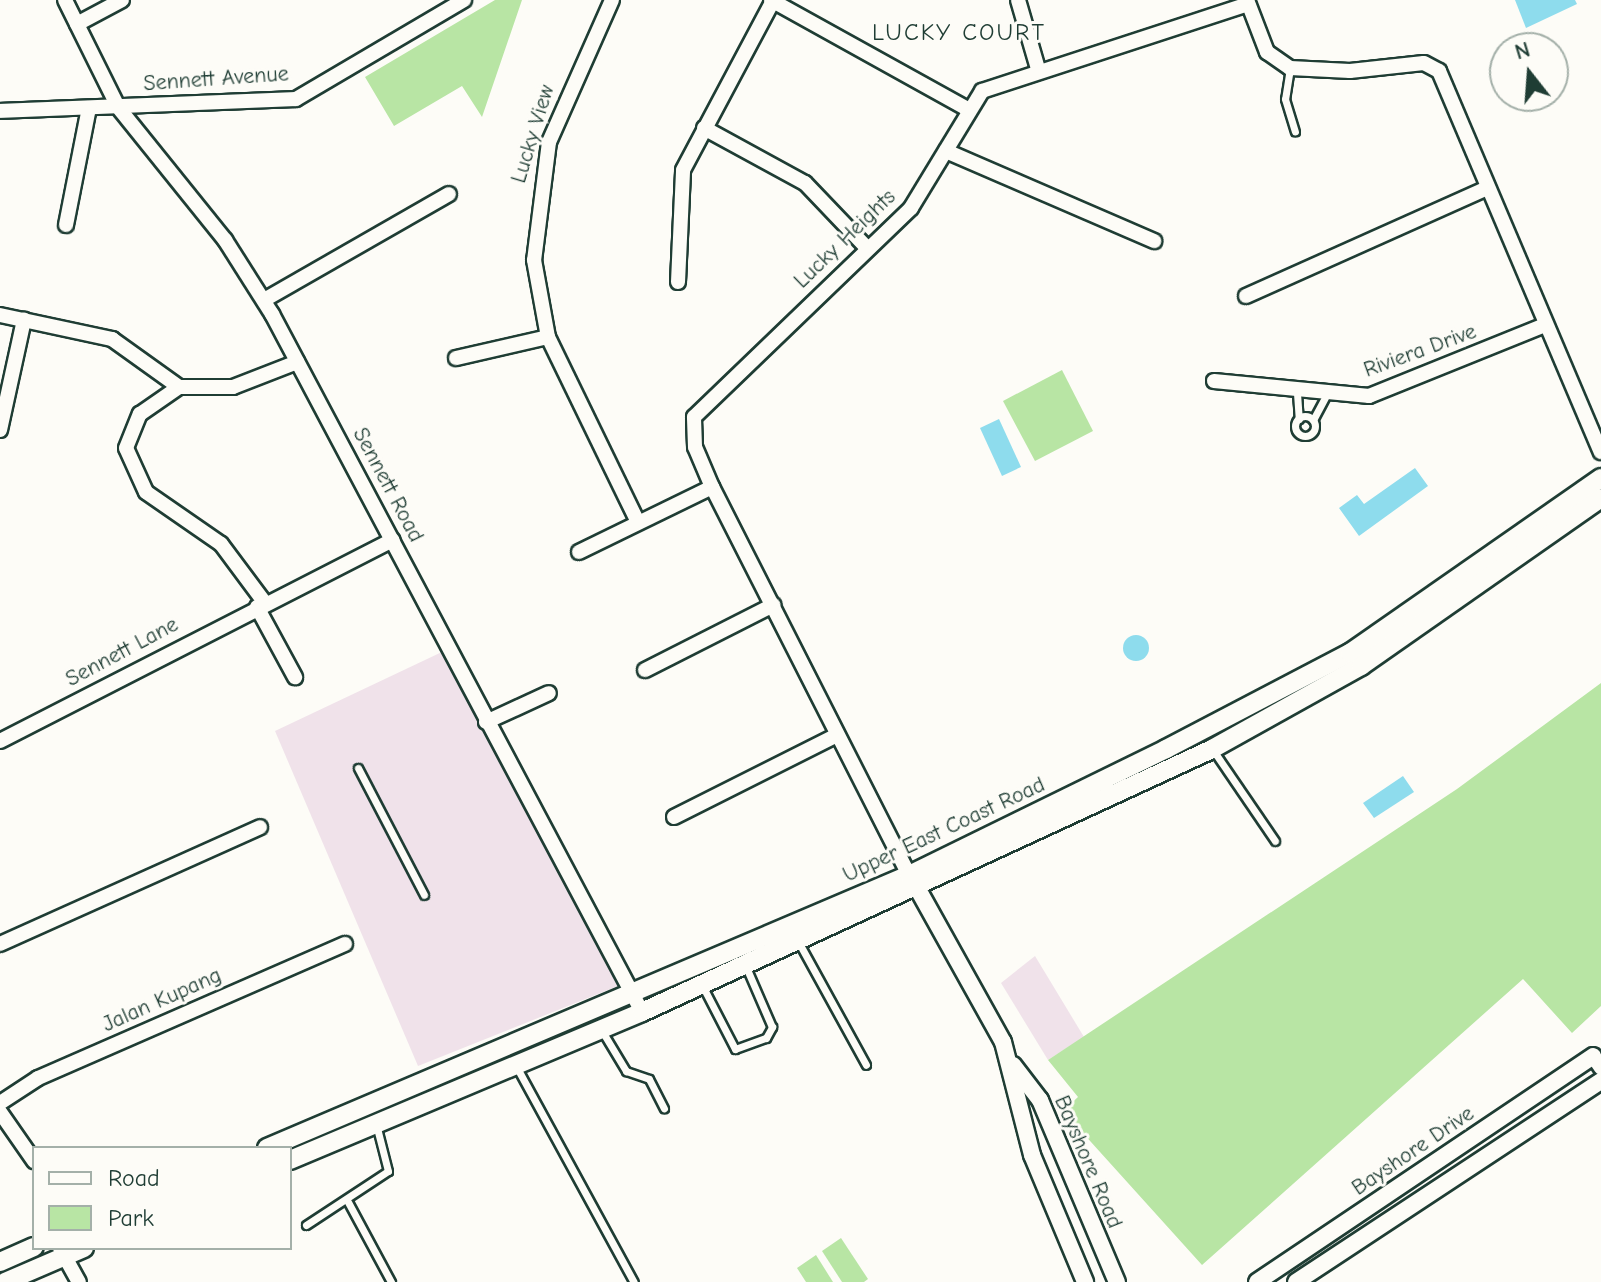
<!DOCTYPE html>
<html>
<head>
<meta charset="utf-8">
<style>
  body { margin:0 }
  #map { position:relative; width:1601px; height:1282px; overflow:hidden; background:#fdfcf7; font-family:"Comic Neue",sans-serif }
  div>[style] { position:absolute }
  .built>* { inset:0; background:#f0e2ea }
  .green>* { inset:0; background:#b8e5a4 }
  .water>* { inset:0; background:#8edced }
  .round { border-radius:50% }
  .roads { filter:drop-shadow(2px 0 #1f3d34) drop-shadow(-2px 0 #1f3d34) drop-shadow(0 2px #1f3d34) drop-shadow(0 -2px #1f3d34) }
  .service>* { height:7px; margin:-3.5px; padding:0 3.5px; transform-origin:3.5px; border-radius:3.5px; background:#fdfcf7 }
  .service>.ring { margin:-3.5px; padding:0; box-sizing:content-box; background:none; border:7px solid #fdfcf7; border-radius:50% }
  .minor>* { height:14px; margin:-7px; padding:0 7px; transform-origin:7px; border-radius:7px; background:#fdfcf7 }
  .tertiary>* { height:16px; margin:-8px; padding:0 8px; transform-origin:8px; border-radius:8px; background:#fdfcf7 }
  .secondary>* { height:18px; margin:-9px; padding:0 9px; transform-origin:9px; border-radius:9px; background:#fdfcf7 }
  span { translate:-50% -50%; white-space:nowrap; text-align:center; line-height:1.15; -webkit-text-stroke:6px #fdfcf7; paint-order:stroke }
  .street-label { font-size:22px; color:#1f3d34 }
  .neighbourhood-label { font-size:24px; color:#1f3d34; letter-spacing:2px }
  .legend { position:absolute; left:32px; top:1146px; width:260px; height:104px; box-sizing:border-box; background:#fdfcf7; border:2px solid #a4b0a9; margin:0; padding:10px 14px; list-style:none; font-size:24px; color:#1f3d34 }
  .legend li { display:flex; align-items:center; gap:16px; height:40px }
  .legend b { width:40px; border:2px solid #a4b0a9 }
  .north { position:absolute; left:1489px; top:32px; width:80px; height:80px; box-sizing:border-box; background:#fdfcf7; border:2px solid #a4b0a9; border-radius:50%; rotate:343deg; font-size:22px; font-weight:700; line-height:32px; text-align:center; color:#1f3d34 }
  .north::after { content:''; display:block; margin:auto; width:28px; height:36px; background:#1f3d34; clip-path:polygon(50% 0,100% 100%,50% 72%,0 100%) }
</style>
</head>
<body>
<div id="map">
  <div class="built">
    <div style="clip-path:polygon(444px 651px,618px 986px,418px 1066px,275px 731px)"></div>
    <div style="clip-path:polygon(1035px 956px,1084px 1037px,1048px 1060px,1001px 983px)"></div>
  </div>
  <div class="green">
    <div style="clip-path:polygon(495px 0,522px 0,482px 117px,462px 86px,394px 126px,365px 77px)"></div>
    <div style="clip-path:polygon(1062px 370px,1093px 431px,1035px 461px,1003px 401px)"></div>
    <div style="clip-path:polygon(1601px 683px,1601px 1006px,1572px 1033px,1523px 979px,1202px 1265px,1063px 1111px,1078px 1097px,1048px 1060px,1457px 789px)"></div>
    <div style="clip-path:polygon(841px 1238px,868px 1279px,864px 1282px,842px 1282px,822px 1251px)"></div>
    <div style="clip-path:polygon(816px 1255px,833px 1282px,806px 1282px,797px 1268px)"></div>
  </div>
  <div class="water">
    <div style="clip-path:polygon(1515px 0,1575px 0,1577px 4px,1526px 28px)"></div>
    <div style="clip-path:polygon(999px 419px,1021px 467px,1002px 476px,980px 428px)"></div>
    <div style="clip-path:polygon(1415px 468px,1428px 486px,1359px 536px,1339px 508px,1357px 495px,1364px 504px)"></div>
    <div class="round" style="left:1123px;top:635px;width:26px;height:26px"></div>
    <div style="clip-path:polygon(1403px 776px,1414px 792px,1374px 818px,1363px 803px)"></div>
  </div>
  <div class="roads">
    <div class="service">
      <div style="left:1290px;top:68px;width:31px;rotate:99deg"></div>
      <div style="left:1285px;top:99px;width:34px;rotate:73deg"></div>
      <div style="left:1297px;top:393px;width:26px;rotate:86deg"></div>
      <div class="ring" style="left:1295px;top:416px;width:13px;height:13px"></div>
      <div style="left:1313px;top:420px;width:26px;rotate:-62deg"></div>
      <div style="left:1213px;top:750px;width:110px;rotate:55.7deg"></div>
      <div style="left:358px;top:768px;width:143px;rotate:62.5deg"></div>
      <div style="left:799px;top:943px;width:139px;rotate:61.2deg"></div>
      <div style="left:703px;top:987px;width:70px;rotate:62.7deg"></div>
      <div style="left:735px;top:1049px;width:33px;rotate:-20deg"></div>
      <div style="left:766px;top:1038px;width:13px;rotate:-61deg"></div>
      <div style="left:772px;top:1027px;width:65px;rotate:-113.4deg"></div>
      <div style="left:602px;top:1031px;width:47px;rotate:59deg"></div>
      <div style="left:626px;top:1071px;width:24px;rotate:19deg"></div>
      <div style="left:649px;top:1079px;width:33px;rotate:63deg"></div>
      <div style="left:516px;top:1066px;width:246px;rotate:61.4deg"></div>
      <div style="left:348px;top:1202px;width:91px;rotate:61.7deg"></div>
      <div style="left:306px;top:1225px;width:98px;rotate:-33.4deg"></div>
      <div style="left:388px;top:1171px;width:49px;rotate:-104.3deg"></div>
    </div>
    <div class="minor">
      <div style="left:65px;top:0;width:119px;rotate:63.6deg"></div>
      <div style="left:118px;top:107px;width:171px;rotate:51.2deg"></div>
      <div style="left:225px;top:240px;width:88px;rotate:57.6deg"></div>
      <div style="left:272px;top:314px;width:790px;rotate:62.07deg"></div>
      <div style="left:612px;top:0;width:155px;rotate:113.9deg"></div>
      <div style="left:549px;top:142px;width:119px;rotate:97.2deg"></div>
      <div style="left:534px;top:260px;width:78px;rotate:79.7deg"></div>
      <div style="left:548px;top:337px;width:206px;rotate:64.1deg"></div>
      <div style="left:771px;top:0;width:225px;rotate:29deg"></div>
      <div style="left:1018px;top:0;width:72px;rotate:73.8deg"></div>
      <div style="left:1247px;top:0;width:56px;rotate:69deg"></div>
      <div style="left:1267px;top:52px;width:28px;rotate:35deg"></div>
      <div style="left:1290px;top:68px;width:60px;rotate:2.9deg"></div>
      <div style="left:1350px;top:71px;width:74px;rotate:-6.2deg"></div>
      <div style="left:1424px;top:63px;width:17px;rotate:28deg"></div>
      <div style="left:1439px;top:71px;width:414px;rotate:67deg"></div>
      <div style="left:77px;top:24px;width:51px;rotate:-28.1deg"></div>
      <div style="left:0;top:111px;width:296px;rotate:-2.3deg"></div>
      <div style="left:296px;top:99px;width:195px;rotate:-30.5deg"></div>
      <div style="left:704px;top:128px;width:115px;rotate:28.6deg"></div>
      <div style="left:805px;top:183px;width:91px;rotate:46.3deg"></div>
      <div style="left:946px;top:151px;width:227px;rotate:23.4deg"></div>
      <div style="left:66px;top:225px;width:119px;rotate:-78.9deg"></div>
      <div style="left:678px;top:282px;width:112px;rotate:-87.4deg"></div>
      <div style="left:683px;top:170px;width:191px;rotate:-62deg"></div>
      <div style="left:1246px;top:296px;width:265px;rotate:-24.1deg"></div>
      <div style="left:264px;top:300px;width:213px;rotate:-29.8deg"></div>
      <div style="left:0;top:315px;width:115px;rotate:12.1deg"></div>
      <div style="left:112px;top:339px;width:82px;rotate:35.6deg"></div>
      <div style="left:456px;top:358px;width:94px;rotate:-12.9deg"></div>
      <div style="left:1214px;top:381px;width:156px;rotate:5.5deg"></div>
      <div style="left:1369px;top:396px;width:187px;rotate:-22deg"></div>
      <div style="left:0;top:430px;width:113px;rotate:-77.7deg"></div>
      <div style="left:579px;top:552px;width:148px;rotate:-26deg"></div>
      <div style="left:265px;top:603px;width:74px;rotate:-126.7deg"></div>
      <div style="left:221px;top:544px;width:91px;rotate:-145.3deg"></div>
      <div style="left:146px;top:492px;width:48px;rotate:-114.4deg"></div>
      <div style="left:126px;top:448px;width:37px;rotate:-68deg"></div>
      <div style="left:140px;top:414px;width:47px;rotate:-34.7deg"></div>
      <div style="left:179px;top:387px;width:54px"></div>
      <div style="left:233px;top:387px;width:69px;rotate:-21.3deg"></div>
      <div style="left:257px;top:607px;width:80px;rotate:61.5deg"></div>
      <div style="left:645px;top:670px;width:144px;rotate:-26.9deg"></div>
      <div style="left:486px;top:722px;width:69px;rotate:-24.7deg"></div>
      <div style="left:0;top:741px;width:441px;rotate:-27.1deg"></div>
      <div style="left:674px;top:817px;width:182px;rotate:-26.7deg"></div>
      <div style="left:909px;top:875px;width:435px;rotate:-116.9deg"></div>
      <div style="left:712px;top:487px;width:43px;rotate:-113deg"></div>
      <div style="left:695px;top:447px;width:30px;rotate:-92deg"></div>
      <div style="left:694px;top:417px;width:301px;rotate:-43.9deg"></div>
      <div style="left:911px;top:208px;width:137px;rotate:-58.7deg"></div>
      <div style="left:982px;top:91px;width:280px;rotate:-18.1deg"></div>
      <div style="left:0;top:944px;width:285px;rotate:-24.2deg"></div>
      <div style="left:1593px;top:1056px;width:14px;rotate:56deg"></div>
      <div style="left:0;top:1103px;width:45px;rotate:-33.3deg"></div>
      <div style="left:38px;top:1078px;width:335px;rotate:-23.6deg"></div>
      <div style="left:0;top:1112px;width:60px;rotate:55.2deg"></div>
      <div style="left:60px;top:1248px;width:39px;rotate:61deg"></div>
    </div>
    <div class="tertiary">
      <div style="left:910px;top:875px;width:191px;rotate:60.9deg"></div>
      <div style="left:1003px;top:1042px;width:117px;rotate:75.6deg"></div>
      <div style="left:1032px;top:1155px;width:138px;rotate:67.3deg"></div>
      <div style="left:1013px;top:1065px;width:44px;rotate:52.4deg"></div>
      <div style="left:1040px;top:1100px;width:198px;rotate:67.1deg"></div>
      <div style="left:1257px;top:1282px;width:405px;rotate:-33.9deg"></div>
      <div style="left:1296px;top:1282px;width:365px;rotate:-33.4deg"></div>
    </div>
    <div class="secondary">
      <div style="left:267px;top:1148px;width:698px;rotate:-23.04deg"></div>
      <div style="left:909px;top:875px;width:286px;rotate:-26.1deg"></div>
      <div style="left:1166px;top:749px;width:208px;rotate:-27.6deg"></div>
      <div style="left:1350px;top:653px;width:306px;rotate:-34.9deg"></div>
      <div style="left:290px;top:1160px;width:382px;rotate:-22.8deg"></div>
      <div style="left:642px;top:1012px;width:628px;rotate:-24.77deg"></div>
      <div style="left:1212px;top:749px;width:171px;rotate:-29.1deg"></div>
      <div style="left:1361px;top:666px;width:293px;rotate:-35deg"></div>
      <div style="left:0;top:1262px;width:37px;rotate:-24deg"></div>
      <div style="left:5px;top:1282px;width:86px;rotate:-23.3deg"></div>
    </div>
  </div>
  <div class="street-label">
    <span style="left:216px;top:79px;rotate:-4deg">Sennett Avenue</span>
    <span style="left:533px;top:134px;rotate:-73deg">Lucky View</span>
    <span style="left:845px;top:239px;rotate:-44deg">Lucky Heights</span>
    <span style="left:1420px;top:351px;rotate:-20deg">Riviera Drive</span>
    <span style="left:388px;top:485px;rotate:62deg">Sennett Road</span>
    <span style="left:122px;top:652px;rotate:-28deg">Sennett Lane</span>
    <span style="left:944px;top:830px;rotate:-25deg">Upper East Coast Road</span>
    <span style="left:162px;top:1000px;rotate:-24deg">Jalan Kupang</span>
    <span style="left:1413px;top:1151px;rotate:-34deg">Bayshore Drive</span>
    <span style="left:1088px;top:1162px;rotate:67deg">Bayshore Road</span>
  </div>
  <div class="neighbourhood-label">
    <span style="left:959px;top:33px">LUCKY COURT</span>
  </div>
  <ul class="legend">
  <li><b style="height:10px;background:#fdfcf7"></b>Road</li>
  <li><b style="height:22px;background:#b8e5a4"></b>Park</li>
  </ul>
  <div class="north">N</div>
</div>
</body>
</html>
